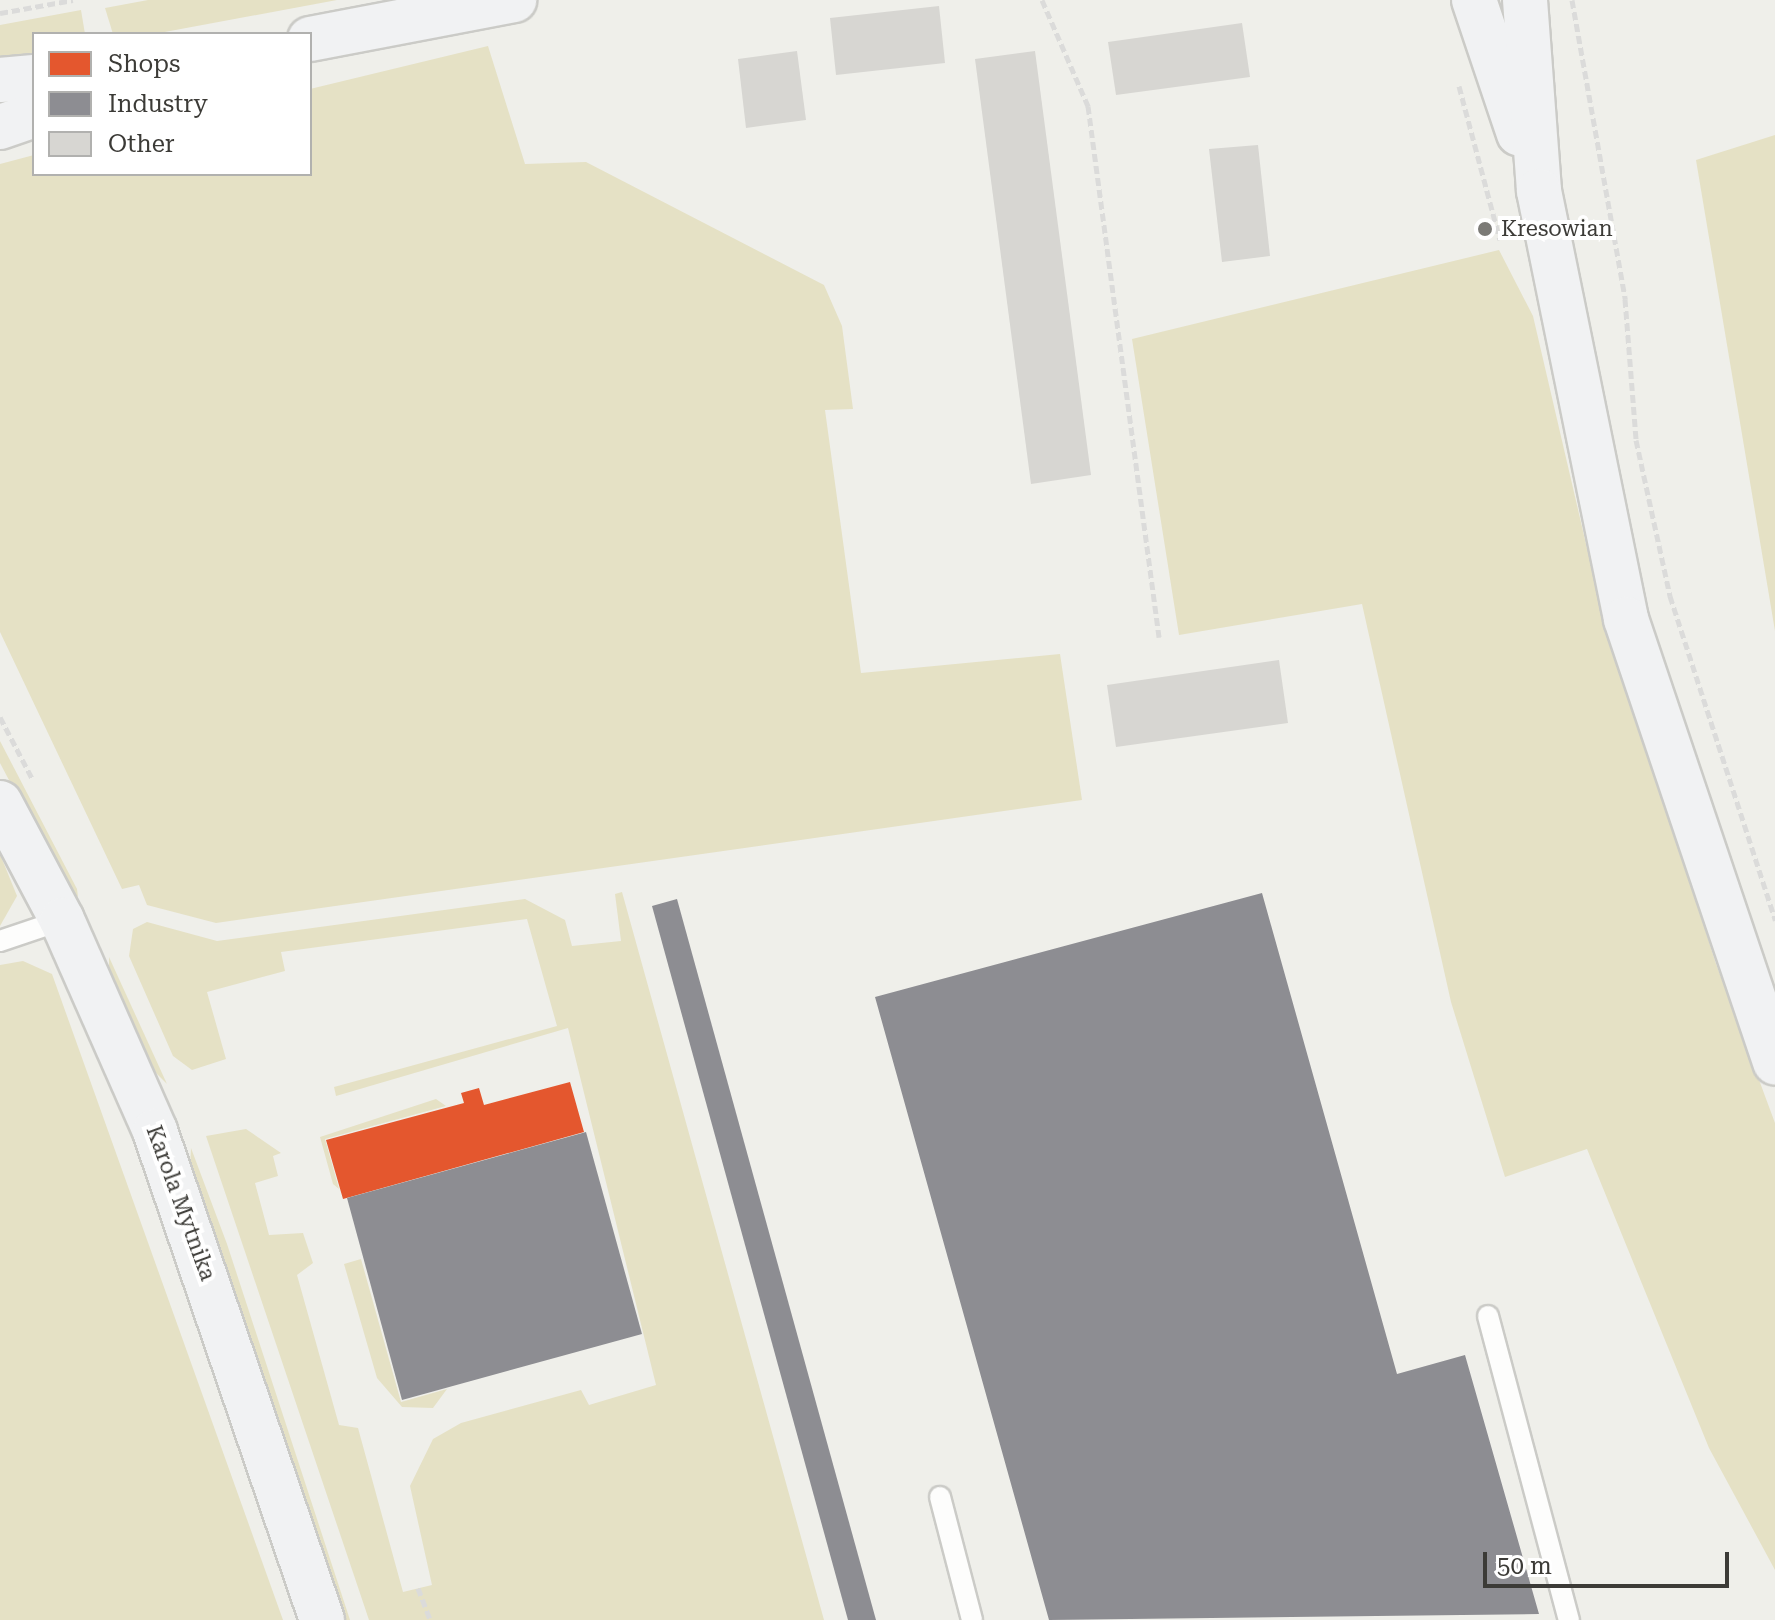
<!DOCTYPE html>
<html>
<head>
<meta charset="utf-8">
<style>
  body { margin:0 }
  #map { position:relative; width:1775px; height:1620px; overflow:hidden; background:#efefea; font-family:"Roboto Serif",serif }
  div>[style] { position:absolute }
  .green>* { inset:0; background:#e5e1c5 }
  .shops>* { inset:0; background:#e4572e }
  .industry>* { inset:0; background:#8d8d92 }
  .building>* { inset:0; background:#d7d6d2 }
  .path>* { height:5px; margin-top:-2.5px; transform-origin:0; background:repeating-linear-gradient(90deg,#dbdbda 0 8px,transparent 0 12px) }
  .roads { filter:drop-shadow(2px 0 #cbcbc7) drop-shadow(-2px 0 #cbcbc7) drop-shadow(0 2px #cbcbc7) drop-shadow(0 -2px #cbcbc7) }
  .lane>* { height:20px; margin:-10px; padding:0 10px; transform-origin:10px; border-radius:10px; background:#fdfdfc }
  .secondary>* { height:44px; margin:-22px; padding:0 22px; transform-origin:22px; border-radius:22px; background:#f1f2f3 }
  .dots>* { width:22px; height:22px; translate:-50% -50%; box-sizing:border-box; border:4px solid #fff; border-radius:50% }
  span { translate:-50% -50%; white-space:nowrap; text-align:center; line-height:1.15; -webkit-text-stroke:8px #fff; paint-order:stroke }
  .poi-label { font-size:22px; color:#3c3b37 }
  .left { translate:0 -50%; text-align:left }
  .street-label { font-size:22px; color:#3c3b37 }
  .legend { position:absolute; left:32px; top:32px; width:280px; height:144px; box-sizing:border-box; background:#fff; border:2px solid #b1b1af; margin:0; padding:10px 14px; list-style:none; font-size:24px; color:#3c3b37 }
  .legend li { display:flex; align-items:center; gap:16px; height:40px }
  .legend b { width:40px; border:2px solid #b1b1af }
  .scale { position:absolute; left:1483px; top:1552px; width:246px; height:36px; box-sizing:border-box; border:4px solid #3c3b37; border-top:0; padding-left:10px; font-size:24px; line-height:28px; white-space:nowrap; color:#3c3b37; -webkit-text-stroke:6px #fff; paint-order:stroke }
</style>
</head>
<body>
<div id="map">
  <div class="green">
    <div style="clip-path:polygon(148px 0,337px 0,154px 34px,113px 34px,105px 8px)"></div>
    <div style="clip-path:polygon(81px 10px,85px 34px,34px 34px,34px 56px,0 62px,0 25px)"></div>
    <div style="clip-path:polygon(488px 46px,525px 164px,586px 162px,824px 285px,842px 326px,853px 409px,825px 410px,861px 673px,1060px 654px,1082px 800px,216px 923px,147px 905px,139px 885px,122px 889px,0 632px,0 164px,34px 155px,34px 174px,310px 174px,310px 89px)"></div>
    <div style="clip-path:polygon(1775px 135px,1775px 631px,1696px 160px)"></div>
    <div style="clip-path:polygon(1499px 250px,1533px 316px,1593px 574px,1715px 961px,1775px 1123px,1775px 1570px,1709px 1448px,1587px 1149px,1505px 1177px,1451px 1002px,1362px 604px,1179px 635px,1132px 339px)"></div>
    <div style="clip-path:polygon(0 741px,77px 889px,78px 897px,64px 885px,0 763px)"></div>
    <div style="clip-path:polygon(0 854px,17px 896px,0 926px)"></div>
    <div style="clip-path:polygon(622px 892px,824px 1620px,369px 1620px,206px 1136px,246px 1129px,281px 1153px,273px 1156px,278px 1176px,255px 1183px,269px 1235px,303px 1233px,313px 1263px,297px 1275px,339px 1425px,358px 1428px,403px 1592px,432px 1585px,410px 1486px,433px 1439px,461px 1423px,581px 1390px,589px 1405px,656px 1385px,568px 1028px,336px 1096px,334px 1087px,557px 1026px,527px 919px,281px 952px,285px 971px,207px 992px,226px 1059px,192px 1070px,173px 1056px,129px 956px,133px 929px,147px 922px,217px 941px,525px 899px,565px 920px,572px 946px,621px 941px,615px 894px)"></div>
    <div style="clip-path:polygon(109px 957px,167px 1084px,152px 1069px,109px 978px)"></div>
    <div style="clip-path:polygon(23px 961px,52px 974px,283px 1620px,0 1620px,0 965px)"></div>
    <div style="clip-path:polygon(436px 1099px,446px 1106px,325px 1139px,339px 1189px,333px 1184px,320px 1137px)"></div>
    <div style="clip-path:polygon(191px 1148px,227px 1244px,350px 1620px,339px 1620px,190px 1171px)"></div>
    <div style="clip-path:polygon(361px 1259px,401px 1402px,447px 1389px,433px 1408px,402px 1407px,377px 1378px,344px 1264px)"></div>
  </div>
  <div class="shops">
    <div style="clip-path:polygon(570px 1082px,584px 1132px,343px 1199px,326px 1140px,464px 1103px,461px 1093px,479px 1088px,484px 1105px)"></div>
  </div>
  <div class="industry">
    <div style="clip-path:polygon(1262px 893px,1397px 1374px,1465px 1355px,1539px 1614px,1049px 1620px,875px 997px)"></div>
    <div style="clip-path:polygon(677px 899px,876px 1620px,848px 1620px,652px 906px)"></div>
    <div style="clip-path:polygon(586px 1132px,642px 1334px,402px 1400px,347px 1198px)"></div>
  </div>
  <div class="building">
    <div style="clip-path:polygon(939px 6px,945px 63px,836px 75px,830px 18px)"></div>
    <div style="clip-path:polygon(1242px 23px,1250px 77px,1116px 95px,1108px 42px)"></div>
    <div style="clip-path:polygon(797px 51px,806px 120px,746px 128px,738px 59px)"></div>
    <div style="clip-path:polygon(1035px 51px,1091px 475px,1031px 484px,975px 59px)"></div>
    <div style="clip-path:polygon(1258px 145px,1270px 256px,1222px 262px,1209px 149px)"></div>
    <div style="clip-path:polygon(1279px 660px,1288px 723px,1116px 747px,1107px 685px)"></div>
  </div>
  <div class="path">
    <div style="left:1042px;top:0;width:116px;rotate:66.5deg"></div>
    <div style="left:1088px;top:106px;width:536px;rotate:82.38deg"></div>
    <div style="left:1572px;top:0;width:304px;rotate:79.9deg"></div>
    <div style="left:1625px;top:299px;width:141px;rotate:85.5deg"></div>
    <div style="left:1636px;top:440px;width:160px;rotate:77.7deg"></div>
    <div style="left:1670px;top:596px;width:341px;rotate:72deg"></div>
    <div style="left:0;top:13px;width:74px;rotate:-10.1deg"></div>
    <div style="left:1459px;top:86px;width:159px;rotate:75.1deg"></div>
    <div style="left:0;top:717px;width:71px;rotate:62.4deg"></div>
    <div style="left:418px;top:1588px;width:34px;rotate:69deg"></div>
  </div>
  <div class="roads">
    <div class="lane">
      <div style="left:0;top:941px;width:65px;rotate:-18.7deg"></div>
      <div style="left:1488px;top:1316px;width:315px;rotate:75.1deg"></div>
      <div style="left:940px;top:1497px;width:127px;rotate:75.4deg"></div>
    </div>
    <div class="secondary">
      <div style="left:1474px;top:0;width:141px;rotate:71.4deg"></div>
      <div style="left:1525px;top:0;width:192px;rotate:85.8deg"></div>
      <div style="left:1539px;top:191px;width:437px;rotate:78.5deg"></div>
      <div style="left:1626px;top:619px;width:468px;rotate:71.4deg"></div>
      <div style="left:310px;top:39px;width:208px;rotate:-10.8deg"></div>
      <div style="left:0;top:80px;width:34px;rotate:-5deg"></div>
      <div style="left:0;top:127px;width:36px;rotate:-19deg"></div>
      <div style="left:0;top:803px;width:132px;rotate:62.1deg"></div>
      <div style="left:62px;top:920px;width:231px;rotate:66.2deg"></div>
      <div style="left:155px;top:1131px;width:517px;rotate:71.14deg"></div>
    </div>
  </div>
  <div class="dots">
    <div style="left:1485px;top:229px;background:#7b7a76"></div>
  </div>
  <div class="poi-label">
    <span class="left" style="left:1501px;top:229px">Kresowian</span>
  </div>
  <div class="street-label">
    <span style="left:181px;top:1203px;rotate:70deg">Karola Mytnika</span>
  </div>
  <ul class="legend">
  <li><b style="height:22px;background:#e4572e"></b>Shops</li>
  <li><b style="height:22px;background:#8d8d92"></b>Industry</li>
  <li><b style="height:22px;background:#d7d6d2"></b>Other</li>
  </ul>
  <div class="scale">50 m</div>
</div>
</body>
</html>
